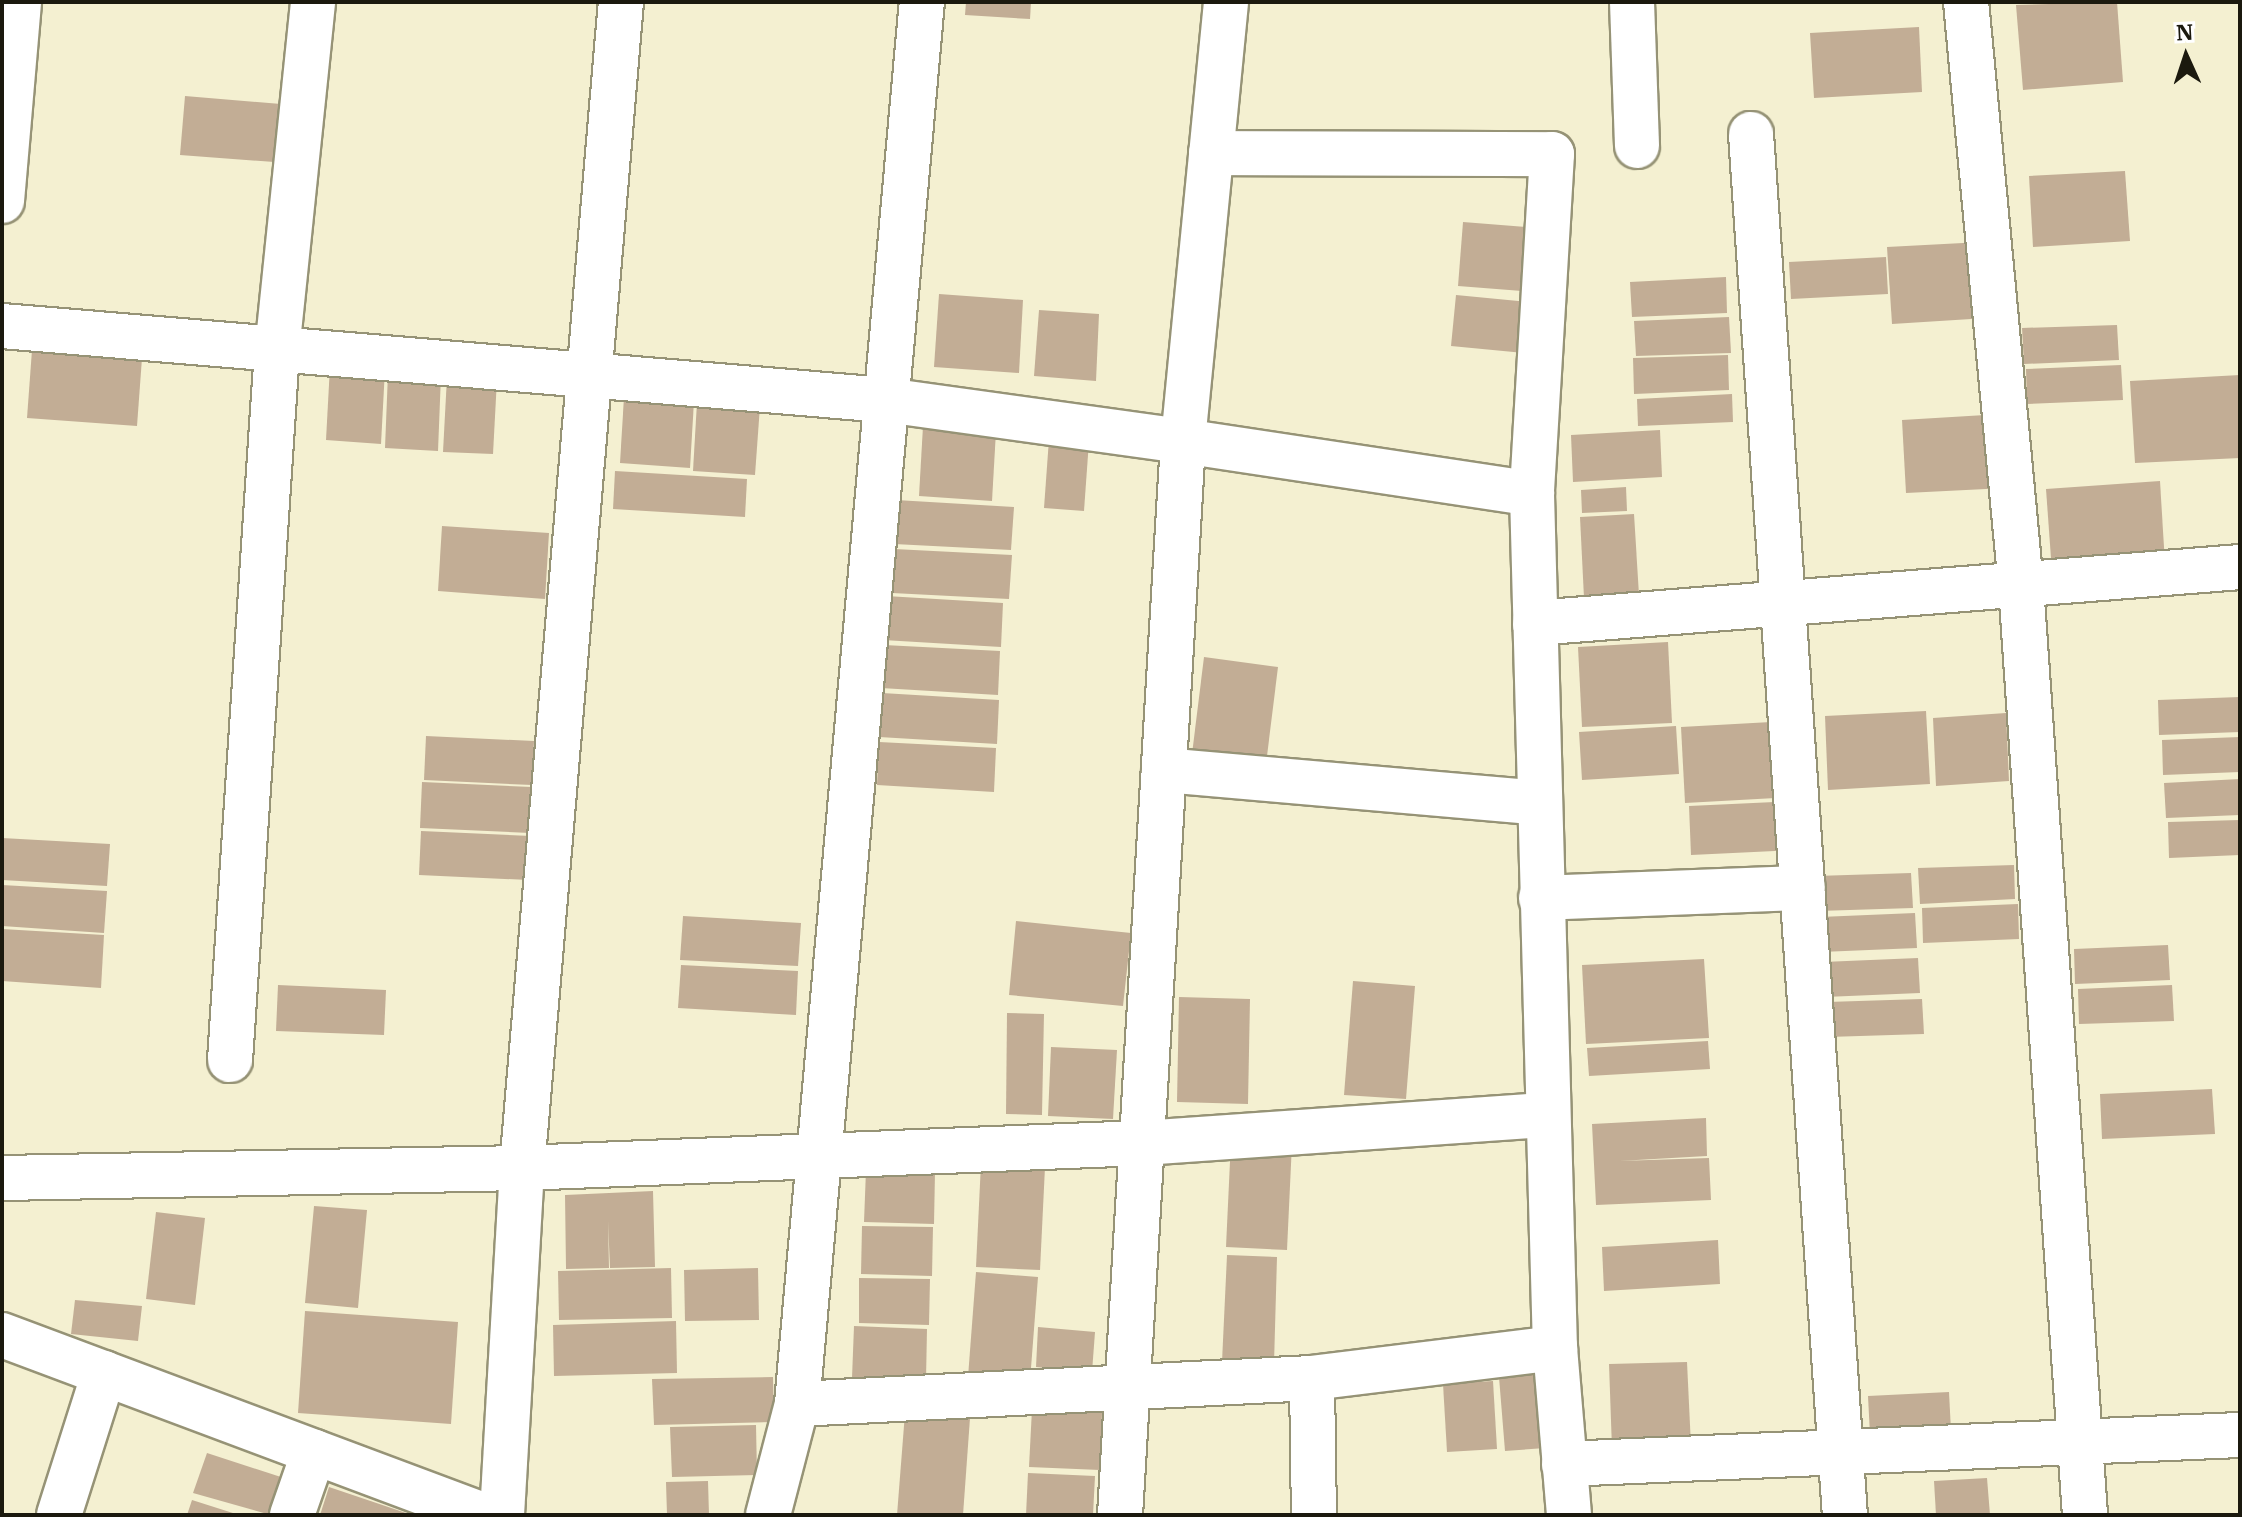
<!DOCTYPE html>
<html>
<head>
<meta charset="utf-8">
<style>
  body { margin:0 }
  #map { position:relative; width:2242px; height:1517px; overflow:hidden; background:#f4f0d1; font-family:"IBM Plex Serif",serif }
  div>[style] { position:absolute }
  .building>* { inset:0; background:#c2ad95 }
  .roads { filter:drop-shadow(2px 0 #969376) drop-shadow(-2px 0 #969376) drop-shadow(0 2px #969376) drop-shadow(0 -2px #969376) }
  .minor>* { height:44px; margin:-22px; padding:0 22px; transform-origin:22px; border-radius:22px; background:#fff }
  span { translate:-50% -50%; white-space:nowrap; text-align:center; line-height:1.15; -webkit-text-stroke:7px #fff; paint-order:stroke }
  .frame { position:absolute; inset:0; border:4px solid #1b190e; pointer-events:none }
  .north { position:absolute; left:2146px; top:16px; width:80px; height:80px; -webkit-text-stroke:6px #fff; paint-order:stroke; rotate:357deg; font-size:22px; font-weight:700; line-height:32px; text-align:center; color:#1b190e }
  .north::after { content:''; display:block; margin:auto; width:28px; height:36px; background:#1b190e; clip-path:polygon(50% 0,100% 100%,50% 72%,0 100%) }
</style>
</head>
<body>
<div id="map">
  <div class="building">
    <div style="clip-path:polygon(966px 2px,1031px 2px,1030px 19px,965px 15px)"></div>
    <div style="clip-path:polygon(2117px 2px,2123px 82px,2023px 90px,2016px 5px)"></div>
    <div style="clip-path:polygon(1919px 27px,1922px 92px,1814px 98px,1810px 33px)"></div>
    <div style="clip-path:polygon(185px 96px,293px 105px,288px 163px,180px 155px)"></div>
    <div style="clip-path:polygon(2125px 171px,2130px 241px,2033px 247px,2029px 176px)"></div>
    <div style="clip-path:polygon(1463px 222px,1527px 227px,1522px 291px,1458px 286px)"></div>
    <div style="clip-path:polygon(1982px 242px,1987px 318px,1892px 324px,1887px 247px)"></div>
    <div style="clip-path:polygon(1886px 257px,1888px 294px,1791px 299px,1789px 262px)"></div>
    <div style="clip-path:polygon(1726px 277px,1727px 313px,1632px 317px,1630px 282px)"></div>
    <div style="clip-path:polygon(939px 294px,1023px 300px,1019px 373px,934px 367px)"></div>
    <div style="clip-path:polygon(1456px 295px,1529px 302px,1524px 353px,1451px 346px)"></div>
    <div style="clip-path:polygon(1039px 310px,1099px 314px,1096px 381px,1034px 376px)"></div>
    <div style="clip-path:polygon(1729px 317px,1731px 353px,1636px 356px,1634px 321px)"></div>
    <div style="clip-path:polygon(2117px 325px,2119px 360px,2024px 364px,2022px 328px)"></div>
    <div style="clip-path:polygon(32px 350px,142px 358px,137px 426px,27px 418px)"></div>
    <div style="clip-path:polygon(1728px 355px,1729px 390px,1634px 394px,1633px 358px)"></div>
    <div style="clip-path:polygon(2121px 365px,2123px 400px,2027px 404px,2026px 369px)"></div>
    <div style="clip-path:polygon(330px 366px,385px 369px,381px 444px,326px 440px)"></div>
    <div style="clip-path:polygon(388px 373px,441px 375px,438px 451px,385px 448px)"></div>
    <div style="clip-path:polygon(2240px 375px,2240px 458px,2135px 463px,2130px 381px)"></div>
    <div style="clip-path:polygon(447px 377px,497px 379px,493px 454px,443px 452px)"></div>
    <div style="clip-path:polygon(1732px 394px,1733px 422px,1638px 426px,1637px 399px)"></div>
    <div style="clip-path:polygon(624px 397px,694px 401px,690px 468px,620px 463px)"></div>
    <div style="clip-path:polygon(697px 402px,760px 406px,755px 475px,693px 471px)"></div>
    <div style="clip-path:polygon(2002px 414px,2006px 488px,1906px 493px,1902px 420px)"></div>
    <div style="clip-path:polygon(923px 426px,996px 431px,992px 501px,919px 496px)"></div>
    <div style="clip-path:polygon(1660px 430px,1662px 477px,1573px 482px,1571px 435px)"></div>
    <div style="clip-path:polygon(1049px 439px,1089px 441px,1084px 511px,1044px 508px)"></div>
    <div style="clip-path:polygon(615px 471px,747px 479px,745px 517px,613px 509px)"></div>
    <div style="clip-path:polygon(2160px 481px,2165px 564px,2052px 572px,2046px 489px)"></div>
    <div style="clip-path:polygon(1626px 487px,1627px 511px,1582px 513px,1581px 490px)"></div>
    <div style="clip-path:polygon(896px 500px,1014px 507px,1011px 550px,894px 544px)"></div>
    <div style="clip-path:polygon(1634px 514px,1639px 595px,1584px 598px,1580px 517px)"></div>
    <div style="clip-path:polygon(442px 526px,549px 533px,545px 599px,438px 591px)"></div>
    <div style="clip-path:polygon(894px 549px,1012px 555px,1009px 599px,892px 593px)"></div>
    <div style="clip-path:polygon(886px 596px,1003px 603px,1001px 647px,883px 640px)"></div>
    <div style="clip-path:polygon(1668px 642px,1672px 723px,1582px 727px,1578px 647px)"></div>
    <div style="clip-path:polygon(884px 645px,1000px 651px,998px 695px,881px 688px)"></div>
    <div style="clip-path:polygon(1204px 657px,1278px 667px,1266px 764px,1192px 754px)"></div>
    <div style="clip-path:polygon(882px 693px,999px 700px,997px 744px,879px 737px)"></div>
    <div style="clip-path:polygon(2240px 697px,2240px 732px,2159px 735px,2158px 700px)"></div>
    <div style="clip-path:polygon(1926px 711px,1930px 784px,1828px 790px,1825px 716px)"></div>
    <div style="clip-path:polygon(2006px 713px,2009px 781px,1936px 786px,1933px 718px)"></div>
    <div style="clip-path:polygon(1789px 721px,1793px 797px,1685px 803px,1681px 727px)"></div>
    <div style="clip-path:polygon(1676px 726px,1679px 774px,1582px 780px,1579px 732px)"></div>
    <div style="clip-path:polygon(426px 736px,534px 741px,532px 785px,424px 780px)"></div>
    <div style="clip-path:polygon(2240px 737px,2240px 772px,2163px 775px,2162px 740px)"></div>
    <div style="clip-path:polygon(879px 742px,996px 748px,994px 792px,877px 785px)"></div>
    <div style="clip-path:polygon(2240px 779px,2240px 815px,2166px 818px,2164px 783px)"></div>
    <div style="clip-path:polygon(422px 782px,532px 787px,530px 833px,420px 828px)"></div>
    <div style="clip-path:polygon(1794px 801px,1796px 850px,1691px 855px,1689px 806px)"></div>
    <div style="clip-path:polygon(2240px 820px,2240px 855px,2169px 858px,2168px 822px)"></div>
    <div style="clip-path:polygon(421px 831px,531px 836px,529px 880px,419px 875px)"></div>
    <div style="clip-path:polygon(2px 838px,110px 844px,107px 886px,2px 880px)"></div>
    <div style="clip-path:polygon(2014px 865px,2015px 899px,1920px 904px,1918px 868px)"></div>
    <div style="clip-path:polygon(1911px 873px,1913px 908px,1818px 911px,1816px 876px)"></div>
    <div style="clip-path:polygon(2px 885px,107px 891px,104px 933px,2px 926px)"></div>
    <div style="clip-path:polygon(2018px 904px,2019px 939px,1923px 943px,1922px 908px)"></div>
    <div style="clip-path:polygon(1915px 913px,1917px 948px,1821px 952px,1820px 917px)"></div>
    <div style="clip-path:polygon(683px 916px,801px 923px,798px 966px,680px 960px)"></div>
    <div style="clip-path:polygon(1016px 921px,1131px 933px,1123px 1006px,1009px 995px)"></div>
    <div style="clip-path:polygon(2px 929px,104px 935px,101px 988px,2px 981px)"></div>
    <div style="clip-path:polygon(2168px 945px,2170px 980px,2075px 984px,2074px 949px)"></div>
    <div style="clip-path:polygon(1918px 958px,1920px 993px,1825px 997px,1823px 962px)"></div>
    <div style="clip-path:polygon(1704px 959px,1709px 1038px,1586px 1044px,1582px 965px)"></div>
    <div style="clip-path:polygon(681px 965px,798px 971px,796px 1015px,678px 1008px)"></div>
    <div style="clip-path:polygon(1353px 981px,1415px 986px,1406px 1099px,1344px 1095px)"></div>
    <div style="clip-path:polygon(278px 985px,386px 990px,384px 1035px,276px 1031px)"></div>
    <div style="clip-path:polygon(2172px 985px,2174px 1021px,2079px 1024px,2078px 989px)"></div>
    <div style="clip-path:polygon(1179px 997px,1250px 999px,1248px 1104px,1177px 1102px)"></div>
    <div style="clip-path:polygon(1922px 999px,1924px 1034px,1828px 1037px,1827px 1002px)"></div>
    <div style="clip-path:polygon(1007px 1013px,1044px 1014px,1042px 1115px,1006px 1114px)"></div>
    <div style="clip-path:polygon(1708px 1041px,1710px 1069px,1589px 1076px,1587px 1048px)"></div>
    <div style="clip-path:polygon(1051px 1047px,1117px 1050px,1113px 1119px,1048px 1116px)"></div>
    <div style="clip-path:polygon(2212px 1089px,2215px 1134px,2102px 1139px,2100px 1094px)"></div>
    <div style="clip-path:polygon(1706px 1118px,1707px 1156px,1619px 1161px,1709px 1158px,1711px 1200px,1596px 1205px,1592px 1124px)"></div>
    <div style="clip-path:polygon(1231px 1140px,1292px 1143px,1287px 1250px,1226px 1247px)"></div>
    <div style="clip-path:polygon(981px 1163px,1045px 1167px,1040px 1270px,976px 1267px)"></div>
    <div style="clip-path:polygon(866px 1170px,935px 1172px,934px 1224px,864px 1222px)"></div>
    <div style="clip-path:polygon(653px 1191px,655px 1267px,610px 1268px,608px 1221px,609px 1268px,566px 1269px,565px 1195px)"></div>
    <div style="clip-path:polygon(314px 1206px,367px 1210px,358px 1308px,305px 1303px)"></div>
    <div style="clip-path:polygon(156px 1212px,205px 1218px,195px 1305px,146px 1299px)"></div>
    <div style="clip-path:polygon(862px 1226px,933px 1227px,932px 1276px,861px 1274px)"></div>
    <div style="clip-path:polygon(1718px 1240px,1720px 1284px,1604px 1291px,1602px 1247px)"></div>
    <div style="clip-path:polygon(1227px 1255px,1277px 1257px,1274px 1364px,1222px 1362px)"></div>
    <div style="clip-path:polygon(671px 1268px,672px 1318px,559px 1320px,558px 1271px)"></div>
    <div style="clip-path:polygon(758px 1268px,759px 1320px,685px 1321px,684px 1270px)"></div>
    <div style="clip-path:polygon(976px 1272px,1038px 1277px,1030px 1381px,968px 1377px)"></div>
    <div style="clip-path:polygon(859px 1278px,930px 1279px,929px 1325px,859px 1323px)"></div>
    <div style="clip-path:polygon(75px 1300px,142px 1306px,138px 1341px,71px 1334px)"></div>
    <div style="clip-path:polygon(305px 1311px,458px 1322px,451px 1424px,298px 1413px)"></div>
    <div style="clip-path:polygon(676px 1321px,677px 1373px,554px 1376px,553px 1325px)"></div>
    <div style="clip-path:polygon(854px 1326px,927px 1329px,926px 1380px,852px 1378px)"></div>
    <div style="clip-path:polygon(1038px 1327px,1095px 1332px,1092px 1372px,1036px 1367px)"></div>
    <div style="clip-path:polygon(1687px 1362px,1691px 1446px,1612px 1449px,1609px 1364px)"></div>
    <div style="clip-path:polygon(1555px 1373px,1560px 1447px,1505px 1451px,1499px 1377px)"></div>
    <div style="clip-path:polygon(773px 1377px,774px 1422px,654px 1425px,652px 1379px)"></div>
    <div style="clip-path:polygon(1493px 1381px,1497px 1449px,1447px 1452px,1443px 1384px)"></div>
    <div style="clip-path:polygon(1949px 1392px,1951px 1431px,1870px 1435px,1868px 1396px)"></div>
    <div style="clip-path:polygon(1032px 1409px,1102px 1413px,1100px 1470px,1029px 1467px)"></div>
    <div style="clip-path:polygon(905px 1413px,970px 1418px,963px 1515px,897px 1515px)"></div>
    <div style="clip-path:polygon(756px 1425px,757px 1475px,672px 1477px,670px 1427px)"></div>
    <div style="clip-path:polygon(207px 1453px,284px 1478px,271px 1515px,193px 1493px)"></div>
    <div style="clip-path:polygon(1028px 1473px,1095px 1476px,1093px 1515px,1026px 1515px)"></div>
    <div style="clip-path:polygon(1987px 1478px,1990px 1515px,1936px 1515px,1934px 1481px)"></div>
    <div style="clip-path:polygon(708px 1481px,709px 1515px,667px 1515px,666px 1482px)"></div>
    <div style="clip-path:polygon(329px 1487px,409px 1514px,409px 1515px,320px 1515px)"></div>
    <div style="clip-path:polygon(192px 1500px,236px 1514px,236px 1515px,187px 1515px)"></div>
  </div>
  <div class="roads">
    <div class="minor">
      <div style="left:1632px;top:2px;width:144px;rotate:88deg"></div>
      <div style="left:1966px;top:2px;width:587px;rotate:84.62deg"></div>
      <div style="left:2021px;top:586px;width:931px;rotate:86.06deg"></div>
      <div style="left:1751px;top:134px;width:1384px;rotate:86.11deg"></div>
      <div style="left:1211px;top:153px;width:341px;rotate:0.2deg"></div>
      <div style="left:1552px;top:154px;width:341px;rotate:93.4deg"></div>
      <div style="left:1532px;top:494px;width:854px;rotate:88.46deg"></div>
      <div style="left:1555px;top:1348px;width:168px;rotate:85.2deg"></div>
      <div style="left:2px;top:201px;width:200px;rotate:-85.1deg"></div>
      <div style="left:2px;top:326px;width:887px;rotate:4.79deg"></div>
      <div style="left:886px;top:400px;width:300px;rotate:7.9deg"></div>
      <div style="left:1183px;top:441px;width:441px;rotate:-84.4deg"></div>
      <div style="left:1535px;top:623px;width:707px;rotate:-4.54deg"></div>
      <div style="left:1164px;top:770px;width:376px;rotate:5deg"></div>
      <div style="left:1541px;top:898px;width:262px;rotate:-2.2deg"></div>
      <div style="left:230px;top:1060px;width:711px;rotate:-86.21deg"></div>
      <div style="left:277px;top:351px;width:351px;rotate:-84.1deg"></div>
      <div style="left:2px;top:1178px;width:520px;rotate:-1.1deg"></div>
      <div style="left:522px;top:1168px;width:622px;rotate:-2.31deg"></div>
      <div style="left:1143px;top:1143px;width:405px;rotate:-4deg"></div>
      <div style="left:2px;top:1335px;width:514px;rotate:20.52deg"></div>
      <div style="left:1312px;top:1378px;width:245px;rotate:-7deg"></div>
      <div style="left:797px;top:1404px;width:516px;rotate:-2.89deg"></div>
      <div style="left:1312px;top:1378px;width:137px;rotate:89.2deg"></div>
      <div style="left:1564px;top:1464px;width:677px;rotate:-2.46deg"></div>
      <div style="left:59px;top:1515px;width:149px;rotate:-72.4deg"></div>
      <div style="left:292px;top:1515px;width:67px;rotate:-70.8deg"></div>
      <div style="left:502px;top:1515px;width:348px;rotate:-86.7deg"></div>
      <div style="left:522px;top:1168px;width:1170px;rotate:-85.15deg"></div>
      <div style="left:768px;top:1515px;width:115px;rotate:-75.4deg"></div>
      <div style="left:797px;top:1404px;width:1408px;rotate:-84.91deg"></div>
      <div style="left:1120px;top:1515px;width:1076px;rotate:-86.64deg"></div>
      <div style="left:1183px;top:441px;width:353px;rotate:8.6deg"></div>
    </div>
  </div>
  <div class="frame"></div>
  <div class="north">N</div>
</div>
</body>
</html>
